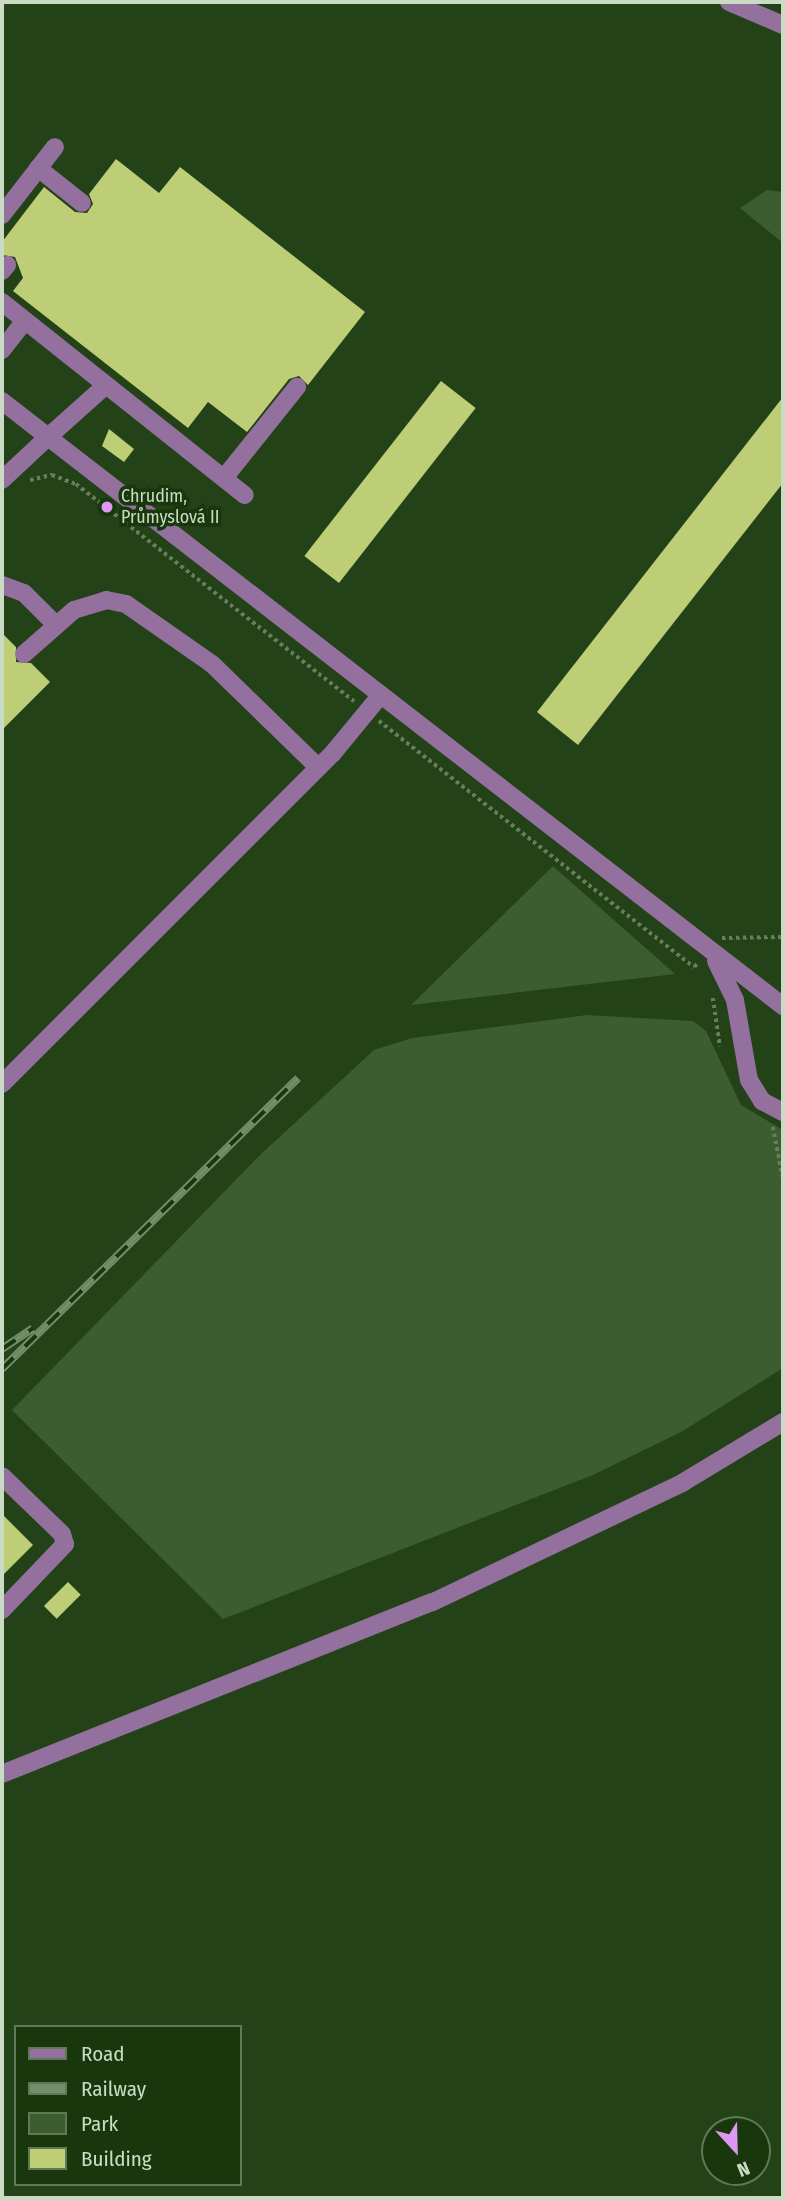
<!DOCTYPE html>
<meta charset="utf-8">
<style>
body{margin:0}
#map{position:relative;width:785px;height:2200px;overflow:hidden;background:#234217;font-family:"Fira Sans Condensed",sans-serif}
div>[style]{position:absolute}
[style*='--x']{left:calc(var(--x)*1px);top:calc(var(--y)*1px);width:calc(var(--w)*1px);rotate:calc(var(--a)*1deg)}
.green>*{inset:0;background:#3b5d2f}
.building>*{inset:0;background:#bdce77;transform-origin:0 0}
.path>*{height:3.5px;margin-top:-1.75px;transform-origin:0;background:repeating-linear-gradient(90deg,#657f5b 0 3.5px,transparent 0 7px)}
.minor>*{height:18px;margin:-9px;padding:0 9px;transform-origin:9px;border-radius:9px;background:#93709e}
.rail>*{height:8px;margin-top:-4px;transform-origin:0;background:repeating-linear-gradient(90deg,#19370c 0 16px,#748d6b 0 32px);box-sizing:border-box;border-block:2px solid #748d6b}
.dots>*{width:19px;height:19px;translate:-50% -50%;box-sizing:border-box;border:4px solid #19370c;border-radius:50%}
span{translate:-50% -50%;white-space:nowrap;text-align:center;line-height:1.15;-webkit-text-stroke:7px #19370c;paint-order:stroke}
.poi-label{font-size:18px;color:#c9dcc3}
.left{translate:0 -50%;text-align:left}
.frame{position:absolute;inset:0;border:4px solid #c9dcc3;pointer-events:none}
.legend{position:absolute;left:14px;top:2025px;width:228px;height:161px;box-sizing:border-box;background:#19370c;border:2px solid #5f7955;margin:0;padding:9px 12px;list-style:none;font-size:21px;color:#c9dcc3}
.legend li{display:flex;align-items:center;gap:14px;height:35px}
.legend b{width:35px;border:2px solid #5f7955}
.north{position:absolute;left:701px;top:2116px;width:70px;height:70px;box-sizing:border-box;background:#19370c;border:2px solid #5f7955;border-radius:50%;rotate:158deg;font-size:19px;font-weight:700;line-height:28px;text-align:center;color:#c9dcc3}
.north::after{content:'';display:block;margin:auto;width:24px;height:32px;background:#de98f3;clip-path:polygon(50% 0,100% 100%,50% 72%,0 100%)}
</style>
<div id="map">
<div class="green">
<i style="clip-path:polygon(767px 190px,783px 192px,783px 243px,740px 208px)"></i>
<i style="clip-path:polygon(553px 866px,675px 974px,411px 1005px)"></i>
<i style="clip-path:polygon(587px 1015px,693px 1021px,706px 1031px,741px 1105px,783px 1130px,783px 1368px,683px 1431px,593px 1475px,223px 1619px,12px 1410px,260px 1155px,374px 1050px,412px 1038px)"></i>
</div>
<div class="building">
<i style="clip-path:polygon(116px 159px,159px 193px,180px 167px,365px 312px,308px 385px,299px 376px,289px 379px,247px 432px,208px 402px,188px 428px,13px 291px,23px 278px,15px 257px,2px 255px,2px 242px,44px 187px,75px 212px,87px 213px,93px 204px,89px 194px)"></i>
<i style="left:441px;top:381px;width:44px;height:222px;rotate:38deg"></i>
<i style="clip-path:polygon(783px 397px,783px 483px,578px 745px,537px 712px)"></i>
<i style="clip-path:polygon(109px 429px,134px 449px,124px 462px,102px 446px)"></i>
<i style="clip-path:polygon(2px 633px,16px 647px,16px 662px,31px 663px,50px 682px,2px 730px)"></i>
<i style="clip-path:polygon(2px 1514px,33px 1545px,2px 1576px)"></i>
<i style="left:68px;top:1582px;width:18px;height:34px;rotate:45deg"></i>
</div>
<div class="path">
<i style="--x:30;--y:480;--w:23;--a:-13"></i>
<i style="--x:52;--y:475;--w:26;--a:21"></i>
<i style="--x:76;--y:484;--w:353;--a:38"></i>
<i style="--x:379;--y:721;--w:400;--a:38"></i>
<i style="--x:694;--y:967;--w:6;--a:-45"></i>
<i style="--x:722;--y:938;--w:61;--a:-0.9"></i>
<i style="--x:713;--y:998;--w:49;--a:81.7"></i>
<i style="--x:773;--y:1127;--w:52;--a:78.9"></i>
</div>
<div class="minor">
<i style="--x:729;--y:2;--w:59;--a:23.1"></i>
<i style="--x:38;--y:168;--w:56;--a:38.5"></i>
<i style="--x:2;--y:215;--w:86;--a:-52.1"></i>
<i style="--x:2;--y:271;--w:8;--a:-50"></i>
<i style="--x:2;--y:302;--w:310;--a:38.5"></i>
<i style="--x:2;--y:350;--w:37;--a:-52"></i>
<i style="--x:2;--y:401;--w:58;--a:38"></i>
<i style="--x:48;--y:437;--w:76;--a:-41.8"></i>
<i style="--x:224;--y:478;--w:117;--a:-51.3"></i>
<i style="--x:2;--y:480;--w:63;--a:-43.1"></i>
<i style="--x:48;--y:437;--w:930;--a:37.75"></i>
<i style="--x:2;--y:585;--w:23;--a:20"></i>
<i style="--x:24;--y:593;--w:42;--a:45"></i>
<i style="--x:24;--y:654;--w:67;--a:-41.3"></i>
<i style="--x:74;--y:610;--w:34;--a:-17"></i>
<i style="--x:106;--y:600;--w:20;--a:11"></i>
<i style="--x:126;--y:604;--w:105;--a:34.9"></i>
<i style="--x:212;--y:664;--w:148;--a:44.2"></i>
<i style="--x:716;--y:961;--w:43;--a:64"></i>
<i style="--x:735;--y:1000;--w:81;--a:80.1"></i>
<i style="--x:749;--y:1080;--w:25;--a:58"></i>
<i style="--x:762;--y:1101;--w:24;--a:28"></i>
<i style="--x:2;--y:1084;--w:468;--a:-45"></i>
<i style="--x:333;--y:753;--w:74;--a:-50.5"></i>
<i style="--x:2;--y:1610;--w:91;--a:-46.3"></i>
<i style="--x:65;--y:1544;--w:10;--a:-107"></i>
<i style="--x:62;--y:1534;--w:83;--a:-136"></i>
<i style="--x:2;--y:1774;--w:464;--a:-21.8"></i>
<i style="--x:433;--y:1602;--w:276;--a:-25.5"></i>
<i style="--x:682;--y:1483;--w:118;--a:-31.1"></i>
</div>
<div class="rail">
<i style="--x:2;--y:1349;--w:37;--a:-34"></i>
<i style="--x:2;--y:1369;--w:415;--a:-44.5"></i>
</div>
<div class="dots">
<i style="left:107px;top:507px;background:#de98f3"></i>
</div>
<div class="poi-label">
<span class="left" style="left:121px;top:507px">Chrudim,<br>Průmyslová II</span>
</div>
<div class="frame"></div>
<ul class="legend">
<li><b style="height:9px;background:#93709e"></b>Road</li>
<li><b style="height:9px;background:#748d6b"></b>Railway</li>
<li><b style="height:19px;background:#3b5d2f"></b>Park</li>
<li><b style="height:19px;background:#bdce77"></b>Building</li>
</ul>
<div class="north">N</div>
</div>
